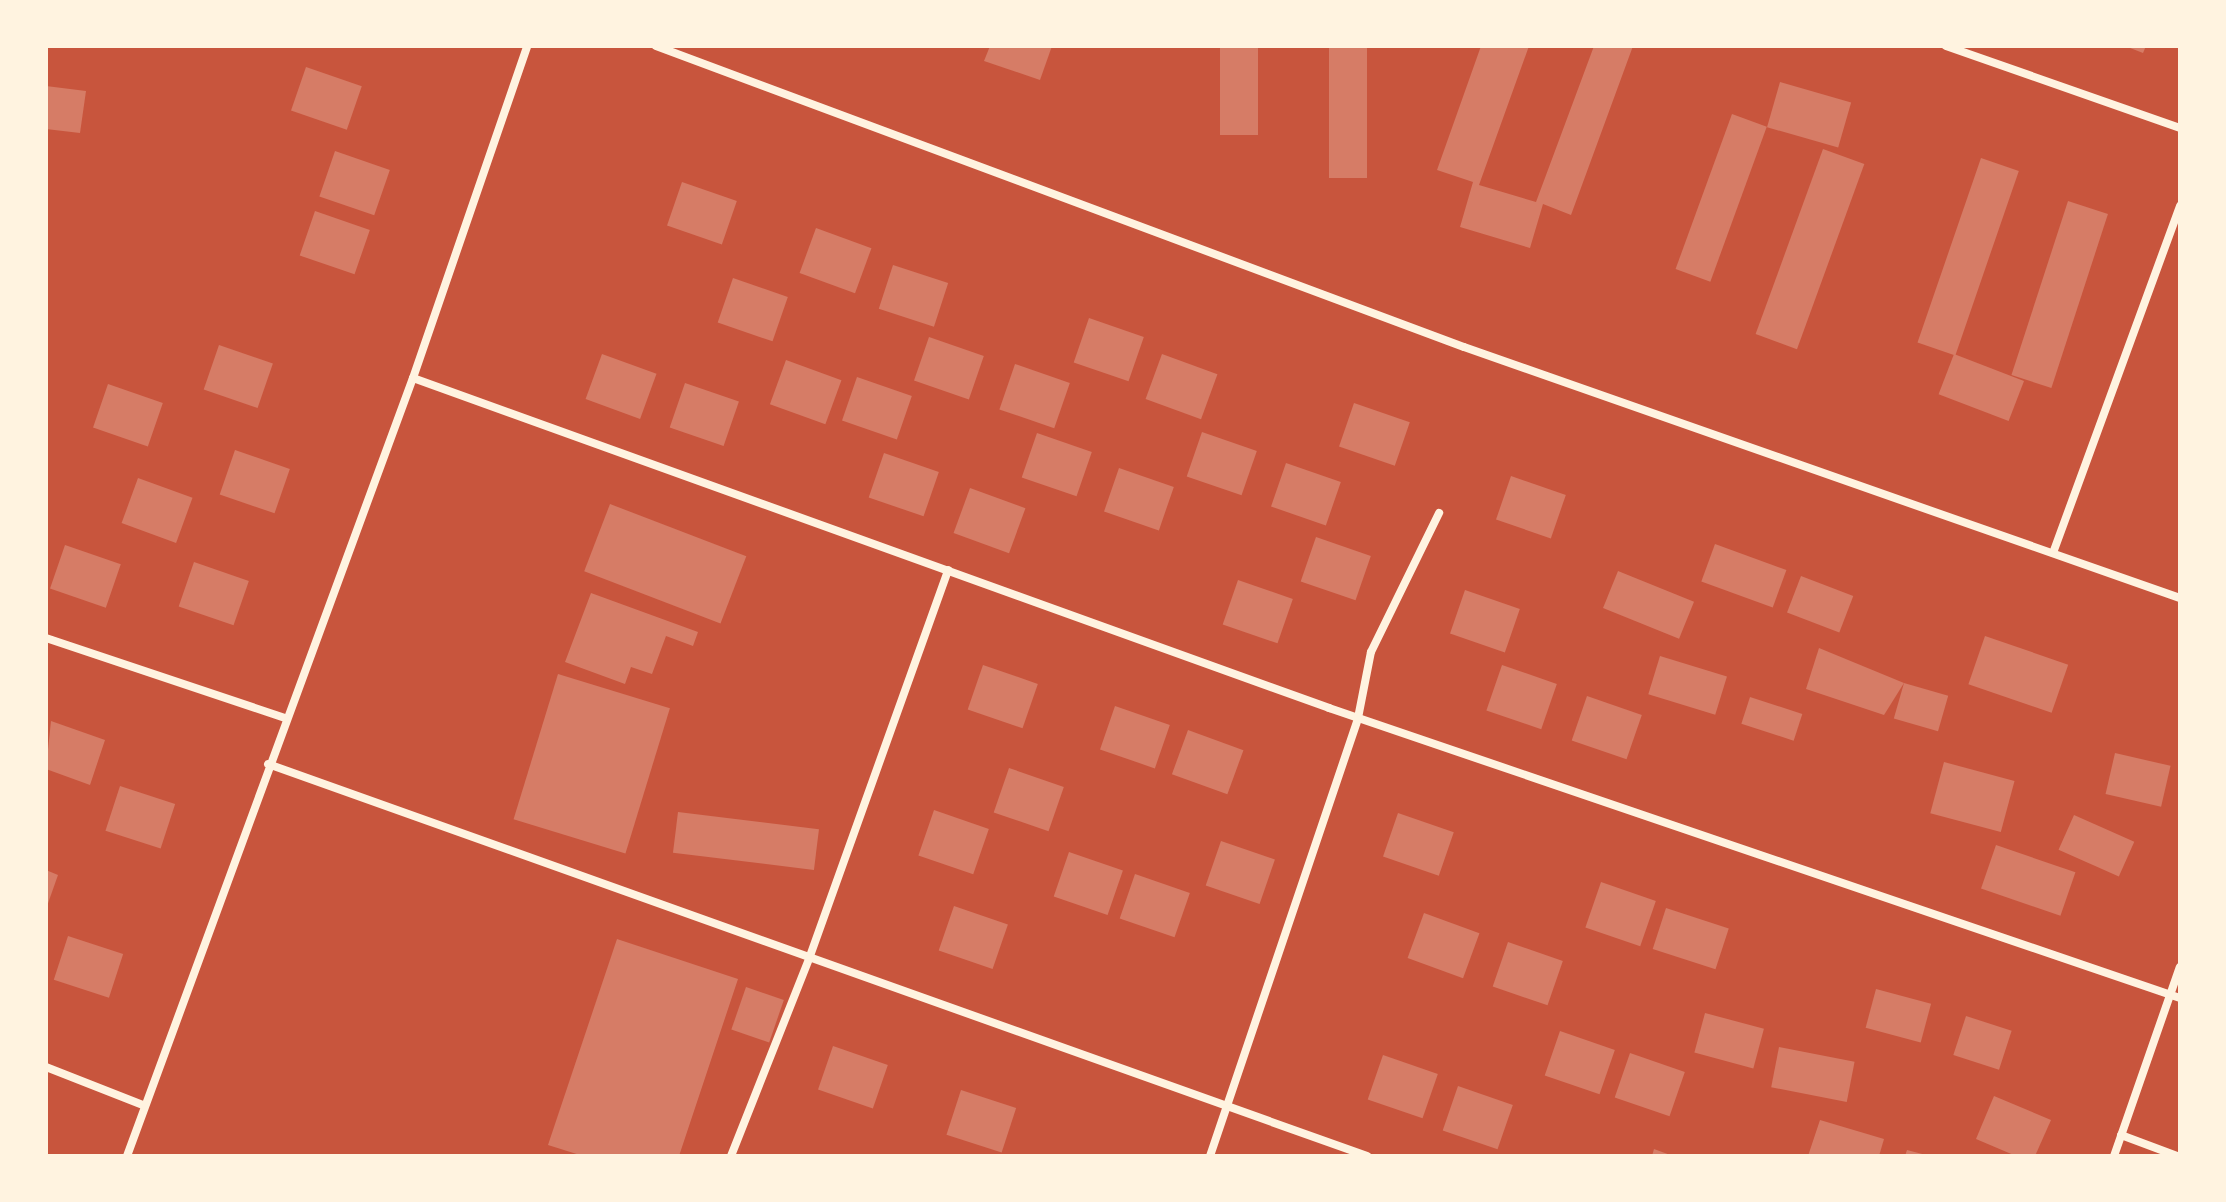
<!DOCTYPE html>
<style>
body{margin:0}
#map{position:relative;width:2226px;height:1202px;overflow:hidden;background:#c8553d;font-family:"Source Serif 4",serif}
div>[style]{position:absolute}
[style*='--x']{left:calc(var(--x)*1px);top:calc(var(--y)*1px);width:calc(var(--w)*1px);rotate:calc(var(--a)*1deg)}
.building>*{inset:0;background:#d67c66;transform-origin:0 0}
.minor>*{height:8px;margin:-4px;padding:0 4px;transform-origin:4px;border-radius:4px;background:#fff3e0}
span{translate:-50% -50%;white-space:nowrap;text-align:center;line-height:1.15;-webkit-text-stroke:7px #fff3e0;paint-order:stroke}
.frame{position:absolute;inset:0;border:48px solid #fff3e0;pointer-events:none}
</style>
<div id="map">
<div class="building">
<i style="clip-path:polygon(990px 46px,1052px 46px,1040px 80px,984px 61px)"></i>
<i style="left:1220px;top:46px;width:38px;height:89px"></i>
<i style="left:1329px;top:46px;width:38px;height:132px"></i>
<i style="clip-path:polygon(1481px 46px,1529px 46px,1479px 185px,1536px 202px,1594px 46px,1633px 46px,1571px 215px,1543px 204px,1530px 248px,1460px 227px,1473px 182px,1437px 170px)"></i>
<i style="clip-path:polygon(2125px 46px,2146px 46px,2143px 53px)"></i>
<i style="left:306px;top:67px;width:59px;height:46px;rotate:19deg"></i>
<i style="left:1780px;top:82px;width:74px;height:47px;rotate:16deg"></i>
<i style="clip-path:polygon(46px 86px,86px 91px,80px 133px,46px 129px)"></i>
<i style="left:1732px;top:114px;width:37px;height:165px;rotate:20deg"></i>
<i style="left:1823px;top:149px;width:44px;height:197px;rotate:20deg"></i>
<i style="left:335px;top:151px;width:58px;height:48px;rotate:19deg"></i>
<i style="left:1981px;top:158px;width:40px;height:195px;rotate:19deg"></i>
<i style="left:682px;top:182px;width:58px;height:46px;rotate:19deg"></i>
<i style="left:2068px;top:201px;width:42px;height:183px;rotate:18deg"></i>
<i style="left:315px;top:211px;width:58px;height:47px;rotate:19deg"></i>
<i style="left:816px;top:228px;width:59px;height:48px;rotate:20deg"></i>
<i style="left:893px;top:265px;width:58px;height:46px;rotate:18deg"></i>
<i style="left:733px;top:278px;width:58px;height:47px;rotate:19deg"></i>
<i style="left:1089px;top:318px;width:58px;height:47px;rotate:19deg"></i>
<i style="left:929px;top:337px;width:58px;height:46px;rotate:19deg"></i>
<i style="left:219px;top:345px;width:57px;height:47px;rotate:19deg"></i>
<i style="left:602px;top:354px;width:58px;height:48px;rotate:20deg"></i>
<i style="left:1162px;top:354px;width:59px;height:48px;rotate:20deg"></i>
<i style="left:1954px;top:354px;width:75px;height:43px;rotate:21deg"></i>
<i style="left:786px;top:360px;width:59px;height:47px;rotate:20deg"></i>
<i style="left:1015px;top:364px;width:58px;height:48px;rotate:19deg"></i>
<i style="left:857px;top:377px;width:58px;height:46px;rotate:19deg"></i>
<i style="left:685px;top:383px;width:57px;height:47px;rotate:19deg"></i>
<i style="left:108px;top:384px;width:58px;height:46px;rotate:19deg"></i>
<i style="left:1354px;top:403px;width:59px;height:46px;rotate:19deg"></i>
<i style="left:1202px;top:432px;width:58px;height:47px;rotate:19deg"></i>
<i style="left:1037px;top:433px;width:58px;height:47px;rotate:19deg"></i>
<i style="left:235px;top:450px;width:58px;height:47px;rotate:19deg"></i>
<i style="left:884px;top:453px;width:58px;height:47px;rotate:19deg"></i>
<i style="left:1286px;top:463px;width:58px;height:46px;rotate:19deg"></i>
<i style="left:1119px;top:468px;width:58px;height:46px;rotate:19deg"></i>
<i style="left:1511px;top:476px;width:58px;height:46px;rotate:19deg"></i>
<i style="left:138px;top:478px;width:58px;height:48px;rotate:20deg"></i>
<i style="left:970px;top:488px;width:59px;height:48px;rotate:20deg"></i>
<i style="left:610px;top:504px;width:146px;height:72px;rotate:21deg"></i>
<i style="left:1316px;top:537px;width:58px;height:47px;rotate:19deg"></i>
<i style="left:1715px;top:544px;width:76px;height:40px;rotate:20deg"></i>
<i style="left:65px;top:545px;width:59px;height:46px;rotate:19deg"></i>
<i style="left:194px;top:562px;width:58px;height:47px;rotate:19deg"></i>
<i style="left:1618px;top:571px;width:82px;height:40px;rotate:22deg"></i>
<i style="left:1801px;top:576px;width:56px;height:39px;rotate:21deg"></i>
<i style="left:1238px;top:580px;width:58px;height:47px;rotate:19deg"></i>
<i style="left:1465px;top:590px;width:58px;height:46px;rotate:19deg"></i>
<i style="clip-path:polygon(591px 593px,698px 632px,693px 646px,666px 636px,652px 674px,631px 667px,625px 684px,565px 662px)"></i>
<i style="left:1985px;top:636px;width:88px;height:51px;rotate:19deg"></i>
<i style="clip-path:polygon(1819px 648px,1904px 683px,1884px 715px,1806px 689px)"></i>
<i style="left:1660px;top:656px;width:70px;height:40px;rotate:17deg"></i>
<i style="left:983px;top:665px;width:58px;height:47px;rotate:19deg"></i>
<i style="left:1502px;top:665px;width:58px;height:48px;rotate:19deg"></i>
<i style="left:558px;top:674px;width:117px;height:152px;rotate:17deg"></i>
<i style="left:1904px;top:683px;width:46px;height:37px;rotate:16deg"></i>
<i style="left:1587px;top:696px;width:58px;height:47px;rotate:19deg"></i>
<i style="left:1750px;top:697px;width:55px;height:28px;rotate:18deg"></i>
<i style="left:1115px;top:706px;width:58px;height:46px;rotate:19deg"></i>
<i style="clip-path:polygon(51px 721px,105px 740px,90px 785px,46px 769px)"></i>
<i style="left:1188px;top:730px;width:59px;height:47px;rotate:20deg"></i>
<i style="left:2115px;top:753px;width:57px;height:42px;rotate:13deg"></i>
<i style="left:1944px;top:762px;width:73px;height:53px;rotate:15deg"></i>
<i style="left:1009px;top:768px;width:58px;height:47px;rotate:19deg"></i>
<i style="left:120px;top:786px;width:58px;height:47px;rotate:18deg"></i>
<i style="left:934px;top:810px;width:58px;height:48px;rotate:19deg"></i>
<i style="left:678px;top:812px;width:142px;height:41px;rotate:7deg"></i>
<i style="left:1398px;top:813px;width:59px;height:46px;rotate:19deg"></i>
<i style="left:2074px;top:815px;width:66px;height:38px;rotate:24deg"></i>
<i style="left:1221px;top:841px;width:57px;height:47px;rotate:19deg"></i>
<i style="left:1996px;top:845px;width:84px;height:46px;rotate:19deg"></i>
<i style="left:1069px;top:852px;width:57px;height:47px;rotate:19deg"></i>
<i style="clip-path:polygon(46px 870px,58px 875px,46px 909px)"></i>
<i style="left:1135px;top:874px;width:58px;height:47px;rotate:19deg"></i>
<i style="left:1601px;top:882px;width:58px;height:48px;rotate:19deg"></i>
<i style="left:954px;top:906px;width:57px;height:47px;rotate:19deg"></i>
<i style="left:1666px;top:908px;width:66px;height:43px;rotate:18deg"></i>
<i style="left:1424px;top:913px;width:59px;height:48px;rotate:20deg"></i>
<i style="left:68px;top:936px;width:58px;height:46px;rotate:18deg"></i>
<i style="clip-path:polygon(617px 939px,738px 979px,679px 1156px,583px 1156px,548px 1145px)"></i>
<i style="left:1508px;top:942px;width:58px;height:47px;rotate:19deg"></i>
<i style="left:746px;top:987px;width:40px;height:45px;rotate:19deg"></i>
<i style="left:1876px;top:989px;width:57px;height:40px;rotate:15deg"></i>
<i style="left:1705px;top:1013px;width:61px;height:41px;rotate:15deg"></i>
<i style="left:1966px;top:1016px;width:48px;height:41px;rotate:18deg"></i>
<i style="left:1560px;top:1031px;width:58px;height:47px;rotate:19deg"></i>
<i style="left:833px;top:1046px;width:58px;height:46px;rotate:19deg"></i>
<i style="left:1779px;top:1047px;width:77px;height:41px;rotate:11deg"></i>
<i style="left:1630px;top:1053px;width:58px;height:47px;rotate:19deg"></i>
<i style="left:1383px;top:1055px;width:58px;height:47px;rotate:19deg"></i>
<i style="left:1458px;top:1086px;width:58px;height:47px;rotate:19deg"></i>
<i style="left:961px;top:1090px;width:58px;height:47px;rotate:18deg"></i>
<i style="clip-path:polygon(1994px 1096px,2051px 1120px,2035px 1156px,2016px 1156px,1976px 1139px)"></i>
<i style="clip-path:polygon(1820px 1120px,1884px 1139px,1879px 1156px,1808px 1156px)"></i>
<i style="clip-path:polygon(1654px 1149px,1673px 1156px,1652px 1156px)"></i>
<i style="clip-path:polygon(1907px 1150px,1926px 1155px,1926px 1156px,1905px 1156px)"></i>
</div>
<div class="minor">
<i style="--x:656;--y:46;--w:862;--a:20.43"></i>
<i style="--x:1464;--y:347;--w:759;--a:19.32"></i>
<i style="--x:1946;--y:46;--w:248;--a:19.3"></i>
<i style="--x:413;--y:378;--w:974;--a:19.81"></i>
<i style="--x:1329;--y:708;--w:899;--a:18.82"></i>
<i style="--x:2053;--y:553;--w:370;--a:-69.9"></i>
<i style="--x:46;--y:638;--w:252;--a:18.5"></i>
<i style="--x:268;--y:764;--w:1167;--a:19.63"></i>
<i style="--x:46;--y:1067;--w:104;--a:21.4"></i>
<i style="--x:2121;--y:1135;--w:60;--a:20.6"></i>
<i style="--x:127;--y:1156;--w:829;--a:-69.82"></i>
<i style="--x:413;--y:378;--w:351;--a:-71"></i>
<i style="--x:731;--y:1156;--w:215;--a:-68.4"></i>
<i style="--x:810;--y:956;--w:410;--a:-70.3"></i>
<i style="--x:1210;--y:1156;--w:462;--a:-71.3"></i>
<i style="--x:1358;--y:718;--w:67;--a:-78.9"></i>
<i style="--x:1371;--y:652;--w:155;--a:-63.9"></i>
<i style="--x:2114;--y:1156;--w:200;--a:-70.8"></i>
</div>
<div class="frame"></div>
</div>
